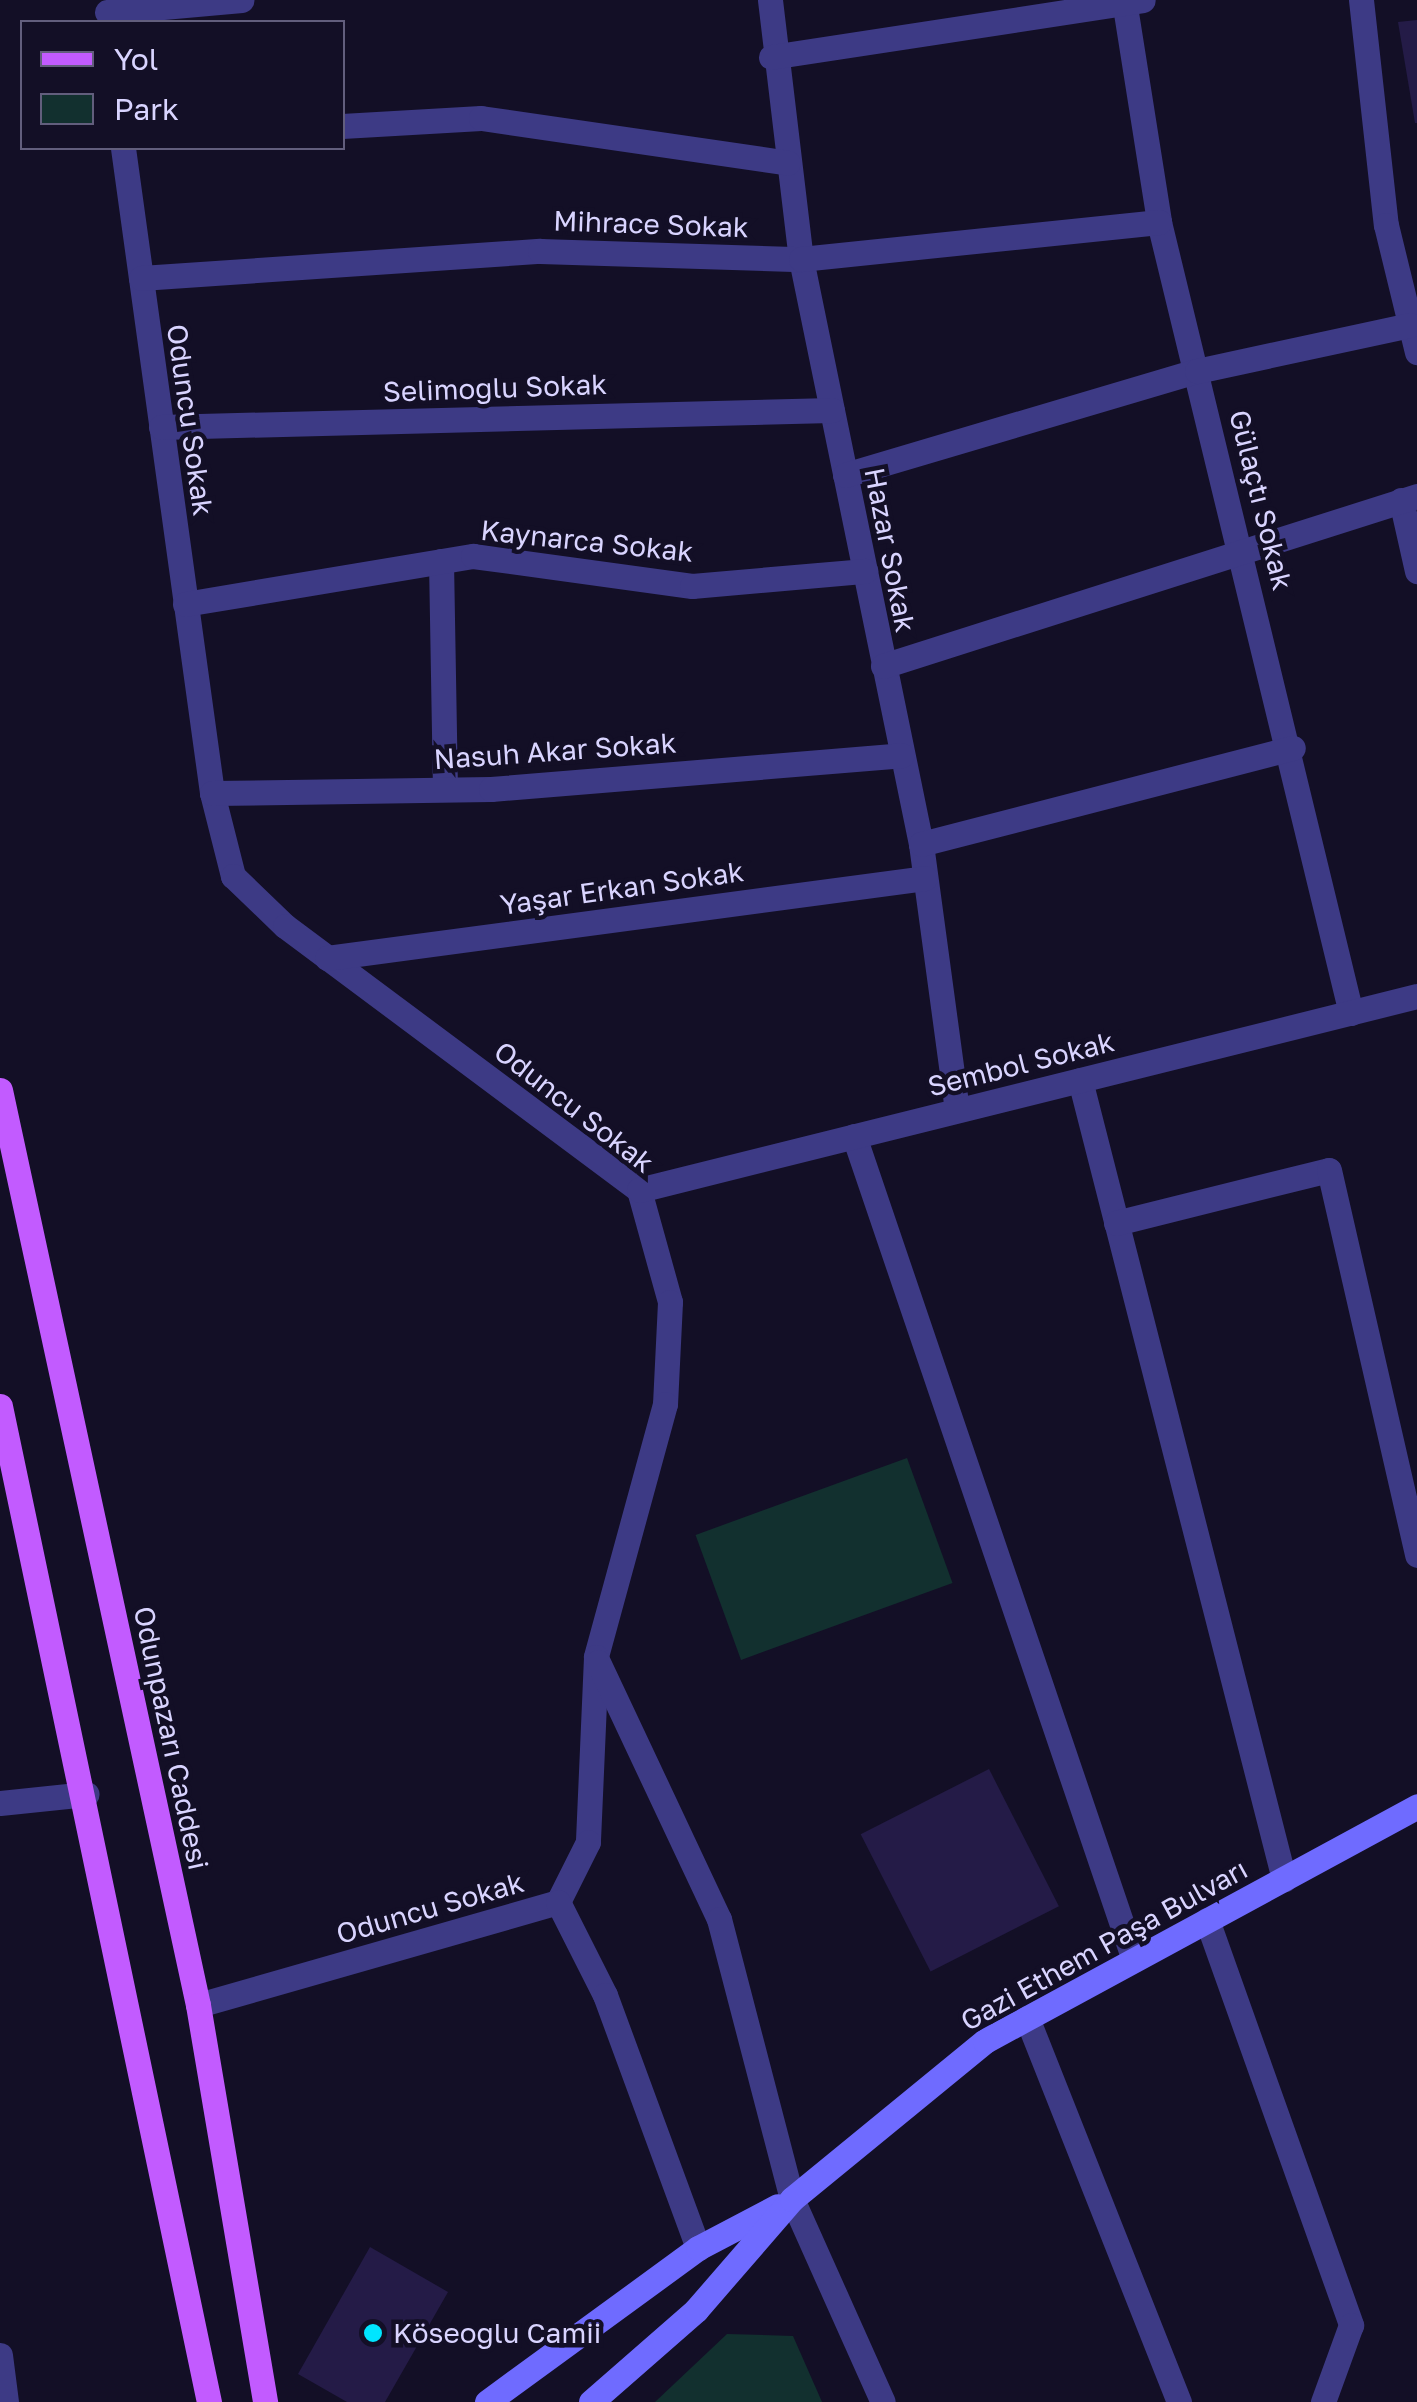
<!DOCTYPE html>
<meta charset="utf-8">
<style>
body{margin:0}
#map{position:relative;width:1417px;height:2402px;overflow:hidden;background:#130f26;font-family:"Golos Text",sans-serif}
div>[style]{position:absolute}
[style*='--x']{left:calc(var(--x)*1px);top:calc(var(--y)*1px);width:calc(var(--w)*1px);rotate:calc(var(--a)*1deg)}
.green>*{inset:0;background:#12302f;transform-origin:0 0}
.building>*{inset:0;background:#241b47;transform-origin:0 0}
.minor>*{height:25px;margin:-12.5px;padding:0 12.5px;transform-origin:12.5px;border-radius:12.5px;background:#3d3a85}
.secondary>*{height:25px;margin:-12.5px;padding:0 12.5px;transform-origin:12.5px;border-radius:12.5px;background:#6f6bff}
.primary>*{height:25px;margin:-12.5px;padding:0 12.5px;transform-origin:12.5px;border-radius:12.5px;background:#c25bff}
.dots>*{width:28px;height:28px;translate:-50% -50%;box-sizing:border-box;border:5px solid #130f26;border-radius:50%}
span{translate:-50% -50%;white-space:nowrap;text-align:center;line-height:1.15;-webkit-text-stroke:9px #130f26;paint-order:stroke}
.street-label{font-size:28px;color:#d9d4ff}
.poi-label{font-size:28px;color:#d9d4ff}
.left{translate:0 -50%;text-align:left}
.legend{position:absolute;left:20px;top:20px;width:325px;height:130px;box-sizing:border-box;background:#130f26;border:2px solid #625e7d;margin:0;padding:12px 18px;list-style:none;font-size:30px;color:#d9d4ff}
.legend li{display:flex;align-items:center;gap:20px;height:50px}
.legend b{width:50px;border:2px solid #625e7d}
</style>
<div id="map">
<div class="green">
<i style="left:907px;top:1458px;width:133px;height:225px;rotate:70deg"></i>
<i style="clip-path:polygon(727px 2334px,793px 2336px,822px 2402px,655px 2402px)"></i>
</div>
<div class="building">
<i style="clip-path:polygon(1417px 20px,1417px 123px,1415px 123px,1398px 22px)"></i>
<i style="left:989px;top:1769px;width:154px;height:144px;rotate:63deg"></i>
<i style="clip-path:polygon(370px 2247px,448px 2292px,385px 2402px,347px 2402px,298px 2374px)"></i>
</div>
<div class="minor">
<i style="--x:770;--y:0;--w:261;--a:83.2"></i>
<i style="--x:801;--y:259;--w:597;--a:78.41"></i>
<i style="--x:921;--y:844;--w:268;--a:82.3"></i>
<i style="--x:1124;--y:0;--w:225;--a:81"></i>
<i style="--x:1159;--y:222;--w:814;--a:76.36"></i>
<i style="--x:1361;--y:0;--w:226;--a:83.7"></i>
<i style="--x:1386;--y:225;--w:131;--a:76.3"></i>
<i style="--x:107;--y:12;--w:135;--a:-5.1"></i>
<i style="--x:771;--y:57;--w:376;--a:-8.7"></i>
<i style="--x:342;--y:126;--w:139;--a:-3.3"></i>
<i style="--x:481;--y:118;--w:310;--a:8.3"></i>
<i style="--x:123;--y:148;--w:651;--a:82.14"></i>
<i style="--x:212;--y:793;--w:86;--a:75.8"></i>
<i style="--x:233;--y:876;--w:72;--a:43.9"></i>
<i style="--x:285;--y:926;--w:442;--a:36.7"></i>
<i style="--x:639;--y:1190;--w:116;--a:74.5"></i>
<i style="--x:670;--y:1302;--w:102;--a:92.8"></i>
<i style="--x:665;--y:1404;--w:262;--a:105.3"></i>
<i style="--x:596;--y:1657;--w:185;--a:92.5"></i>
<i style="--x:588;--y:1842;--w:67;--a:116.6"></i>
<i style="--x:558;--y:1902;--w:374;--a:164"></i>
<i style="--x:141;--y:278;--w:400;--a:-3.9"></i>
<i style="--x:540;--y:251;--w:261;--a:1.8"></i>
<i style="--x:801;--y:259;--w:360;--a:-5.9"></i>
<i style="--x:161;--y:427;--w:671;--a:-1.45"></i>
<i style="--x:845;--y:475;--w:367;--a:-16.5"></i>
<i style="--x:1197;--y:371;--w:218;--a:-12.2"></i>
<i style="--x:1401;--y:500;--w:73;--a:77.3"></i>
<i style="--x:441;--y:561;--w:228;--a:89"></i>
<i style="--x:185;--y:604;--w:292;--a:-9.5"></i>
<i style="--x:473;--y:556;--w:221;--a:7.8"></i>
<i style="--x:692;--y:586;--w:174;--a:-5"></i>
<i style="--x:883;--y:666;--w:560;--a:-17.66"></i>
<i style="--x:212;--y:793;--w:279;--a:-0.8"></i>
<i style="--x:491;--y:789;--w:412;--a:-4.7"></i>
<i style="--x:921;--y:844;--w:384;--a:-14.5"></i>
<i style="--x:327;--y:958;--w:603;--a:-7.62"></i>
<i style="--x:1080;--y:1080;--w:825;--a:75.68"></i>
<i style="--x:854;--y:1136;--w:870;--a:71.23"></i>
<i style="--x:639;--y:1190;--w:802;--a:-14"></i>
<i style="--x:1116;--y:1223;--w:219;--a:-14"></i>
<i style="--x:1329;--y:1170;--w:395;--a:77.1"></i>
<i style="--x:598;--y:1662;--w:284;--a:64.8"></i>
<i style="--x:719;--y:1919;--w:289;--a:75.4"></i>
<i style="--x:792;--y:2199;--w:222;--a:65.9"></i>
<i style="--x:0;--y:1803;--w:87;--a:-5.9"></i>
<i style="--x:558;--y:1902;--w:104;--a:63.2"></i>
<i style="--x:605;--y:1995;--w:270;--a:69.8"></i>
<i style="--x:1207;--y:1920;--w:430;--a:70.4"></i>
<i style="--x:1351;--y:2325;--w:82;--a:110"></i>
<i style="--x:1027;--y:2018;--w:413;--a:68.4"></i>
<i style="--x:0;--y:2355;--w:47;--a:82.7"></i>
</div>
<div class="secondary">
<i style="--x:487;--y:2402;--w:261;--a:-36.1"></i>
<i style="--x:698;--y:2248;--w:90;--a:-27.7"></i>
<i style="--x:591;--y:2402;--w:140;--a:-41.2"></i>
<i style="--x:696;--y:2310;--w:147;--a:-49.1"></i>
<i style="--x:792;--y:2199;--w:249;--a:-39.3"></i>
<i style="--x:985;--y:2041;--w:492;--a:-28.5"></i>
</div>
<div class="primary">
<i style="--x:0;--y:1090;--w:936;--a:77.79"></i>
<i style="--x:198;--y:2005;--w:403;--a:80.4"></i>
<i style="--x:0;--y:1406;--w:1018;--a:78.15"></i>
</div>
<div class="dots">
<i style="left:373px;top:2333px;background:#00e5ff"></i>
</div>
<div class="street-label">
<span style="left:651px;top:224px;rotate:2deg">Mihrace Sokak</span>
<span style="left:495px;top:388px;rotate:-2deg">Selimoğlu Sokak</span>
<span style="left:190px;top:420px;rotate:82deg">Oduncu Sokak</span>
<span style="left:1261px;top:500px;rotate:76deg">Gülaçtı Sokak</span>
<span style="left:587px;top:541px;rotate:6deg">Kaynarca Sokak</span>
<span style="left:890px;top:550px;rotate:79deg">Hazar Sokak</span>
<span style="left:555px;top:751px;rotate:-4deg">Nasuh Akar Sokak</span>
<span style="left:622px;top:888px;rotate:-8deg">Yaşar Erkan Sokak</span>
<span style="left:1021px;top:1064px;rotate:-14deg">Sembol Sokak</span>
<span style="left:574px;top:1107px;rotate:38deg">Oduncu Sokak</span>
<span style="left:171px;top:1738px;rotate:78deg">Odunpazarı Caddesi</span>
<span style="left:430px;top:1908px;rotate:-16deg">Oduncu Sokak</span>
<span style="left:1104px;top:1945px;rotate:-29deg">Gazi Ethem Paşa Bulvarı</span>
</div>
<div class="poi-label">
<span class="left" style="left:393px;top:2333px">Köseoğlu Camii</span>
</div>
<ul class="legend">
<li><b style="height:12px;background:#c25bff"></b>Yol</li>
<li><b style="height:28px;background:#12302f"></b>Park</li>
</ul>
</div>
